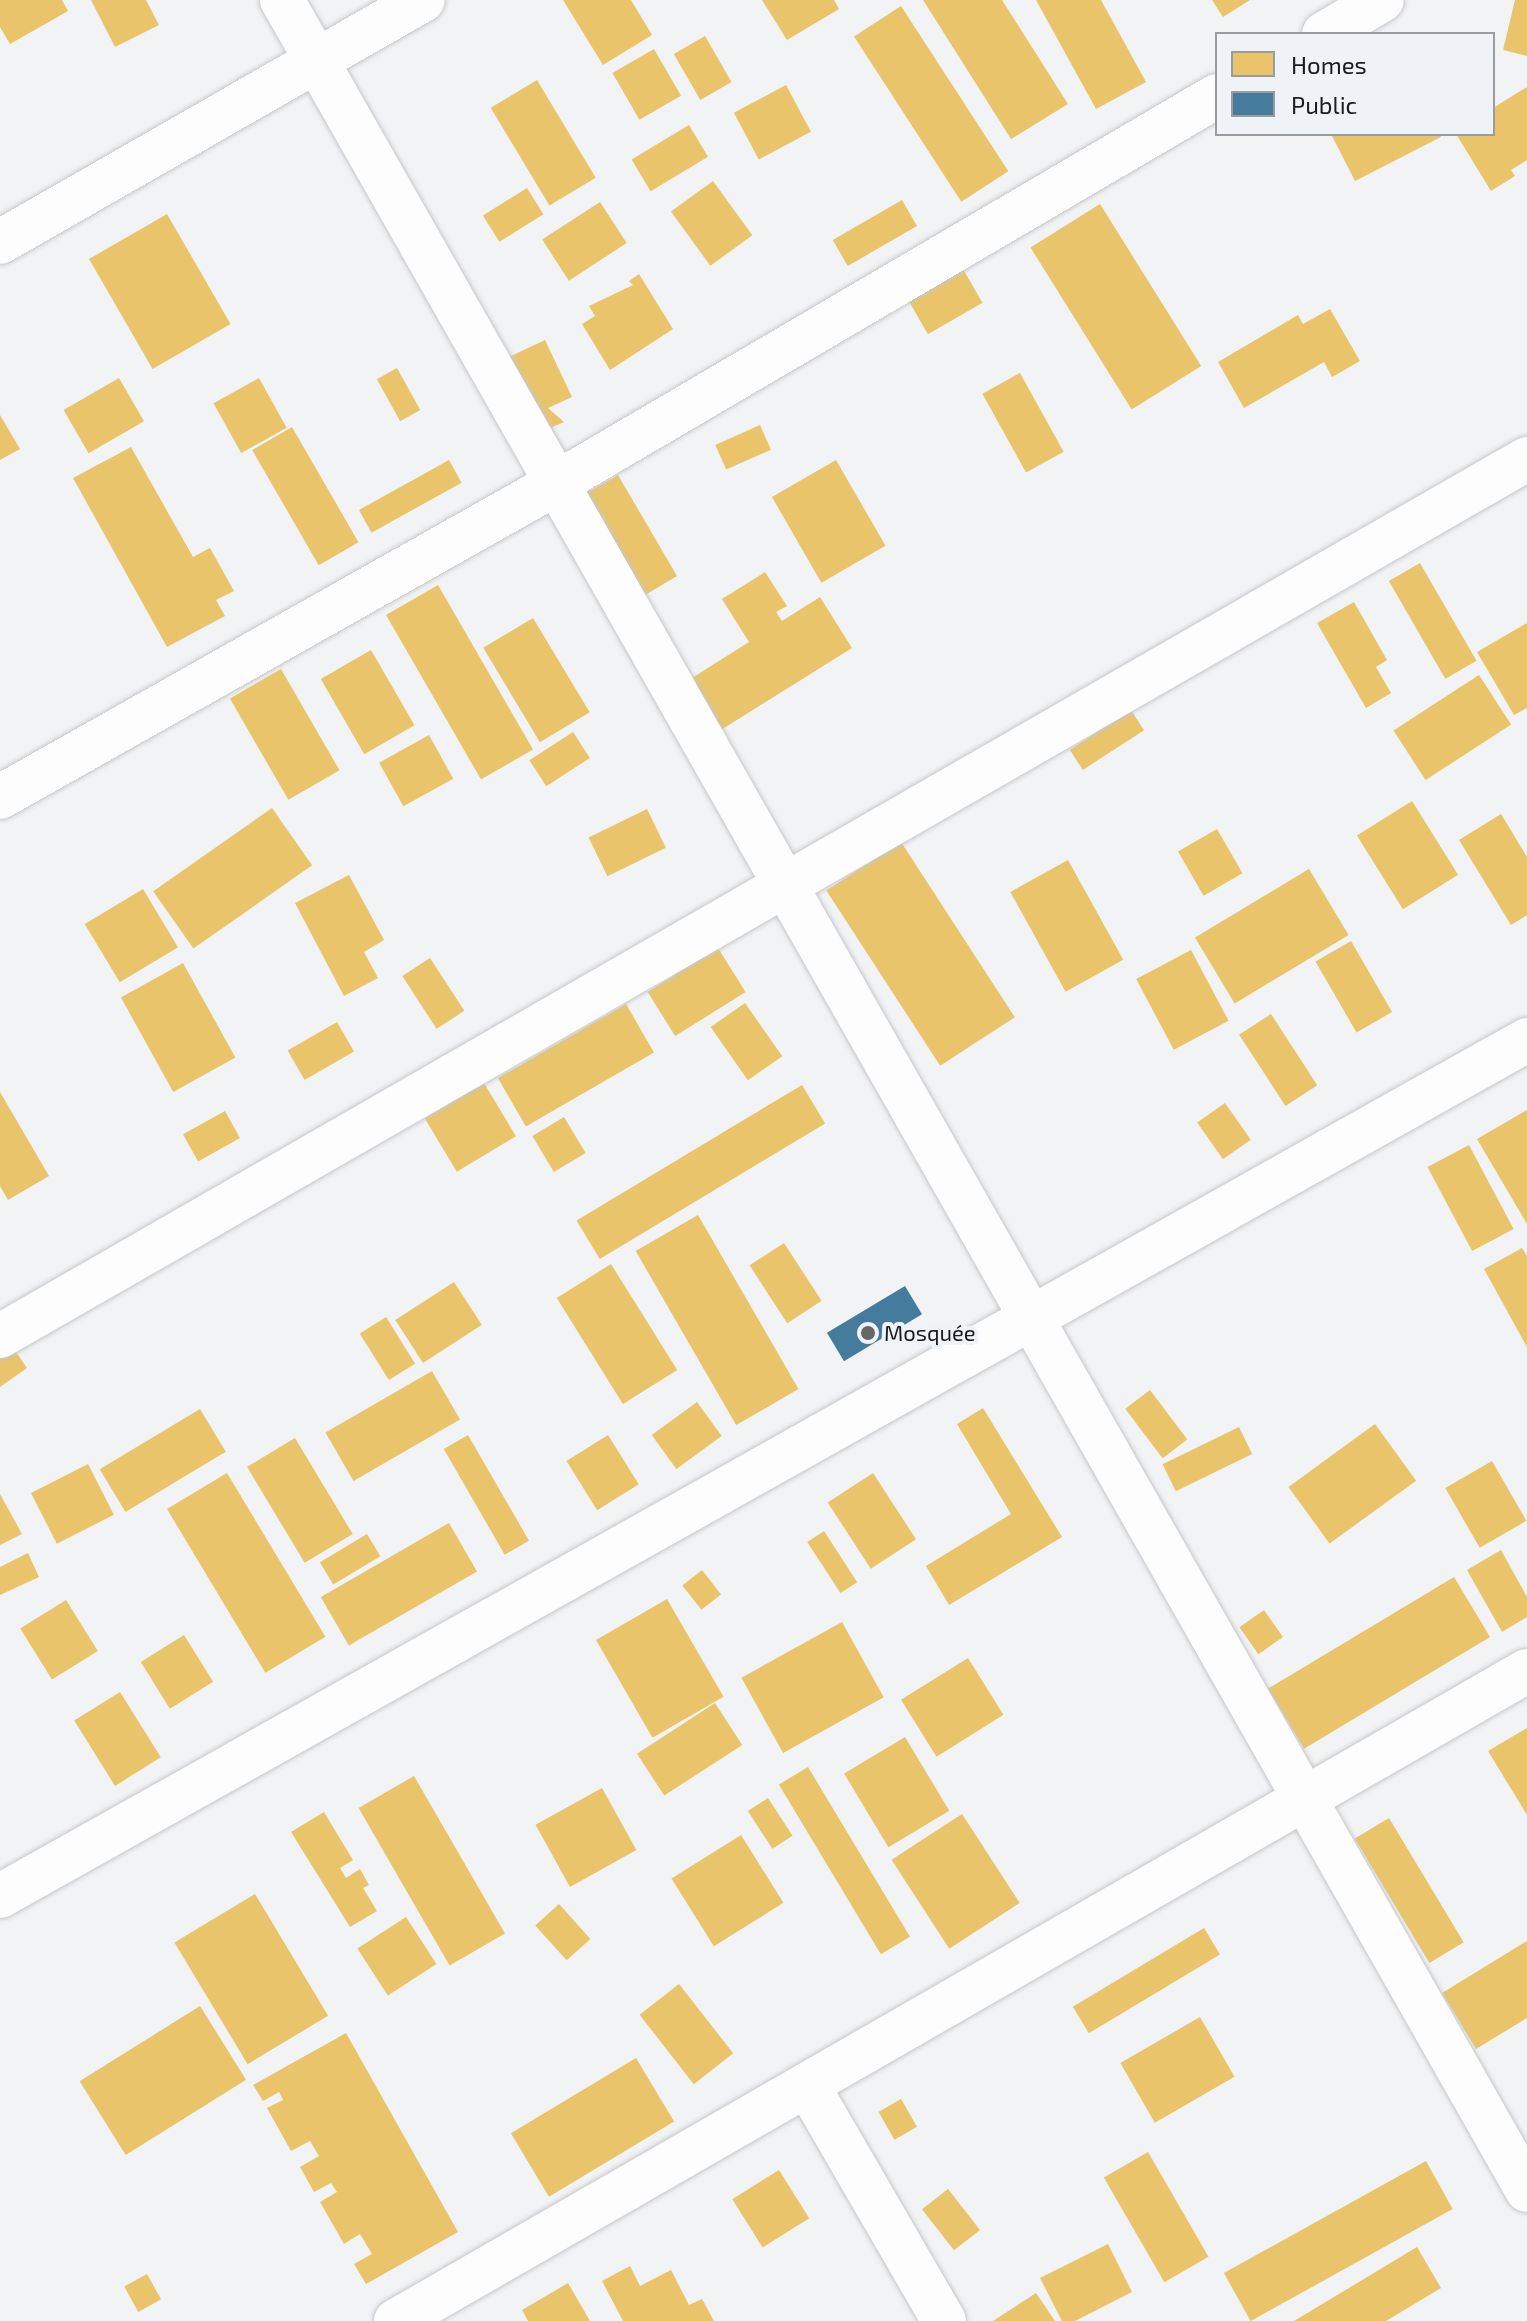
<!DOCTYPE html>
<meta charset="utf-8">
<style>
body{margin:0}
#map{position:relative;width:1527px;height:2321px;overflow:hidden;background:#f1f3f5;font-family:"Exo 2",sans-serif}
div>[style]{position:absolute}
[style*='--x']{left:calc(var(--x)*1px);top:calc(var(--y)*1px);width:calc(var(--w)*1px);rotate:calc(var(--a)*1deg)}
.homes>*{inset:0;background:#e9c46a;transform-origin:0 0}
.public>*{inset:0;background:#457b9d;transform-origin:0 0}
.roads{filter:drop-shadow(0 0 2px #c6c7c9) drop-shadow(0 0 2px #c6c7c9)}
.minor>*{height:44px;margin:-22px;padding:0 22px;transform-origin:22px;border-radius:22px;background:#fdfdfe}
.dots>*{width:22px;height:22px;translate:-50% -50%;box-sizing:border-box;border:4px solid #eff3f7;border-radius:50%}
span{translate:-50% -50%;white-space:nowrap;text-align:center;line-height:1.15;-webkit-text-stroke:8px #eff3f7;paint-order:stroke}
.poi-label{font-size:22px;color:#1a1c1d}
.left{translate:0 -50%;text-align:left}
.legend{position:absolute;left:1215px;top:32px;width:280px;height:104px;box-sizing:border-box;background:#eff3f7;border:2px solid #9a9da0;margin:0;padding:10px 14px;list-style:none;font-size:24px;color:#1a1c1d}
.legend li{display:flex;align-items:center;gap:16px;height:40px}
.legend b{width:40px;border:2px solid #9a9da0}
</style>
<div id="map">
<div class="homes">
<i style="clip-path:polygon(0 0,62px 0,68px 11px,10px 44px,0 27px)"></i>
<i style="clip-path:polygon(91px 0,146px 0,159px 25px,115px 47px)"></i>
<i style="clip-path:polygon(563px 0,631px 0,652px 35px,603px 65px)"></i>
<i style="clip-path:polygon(762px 0,834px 0,839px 9px,787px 40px)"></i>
<i style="clip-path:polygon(923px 0,1002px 0,1068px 104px,1011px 139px)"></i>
<i style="clip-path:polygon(1036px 0,1101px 0,1146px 82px,1096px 109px)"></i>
<i style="clip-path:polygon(1212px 0,1250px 0,1223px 17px)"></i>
<i style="clip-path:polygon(1515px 0,1527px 0,1527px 56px,1503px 50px)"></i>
<i style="left:901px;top:6px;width:197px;height:56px;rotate:57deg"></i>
<i style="left:705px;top:36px;width:53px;height:36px;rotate:60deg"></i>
<i style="left:654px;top:49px;width:54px;height:48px;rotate:60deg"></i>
<i style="left:537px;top:80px;width:114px;height:54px;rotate:59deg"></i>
<i style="left:786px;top:85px;width:53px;height:59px;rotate:62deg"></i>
<i style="clip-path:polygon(1527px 87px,1527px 160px,1511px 170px,1515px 176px,1491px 191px,1456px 134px,1493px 134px,1493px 108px)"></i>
<i style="left:689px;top:125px;width:37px;height:67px;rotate:59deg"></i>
<i style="clip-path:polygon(1331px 134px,1440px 134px,1441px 137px,1355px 181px)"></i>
<i style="left:713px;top:181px;width:67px;height:52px;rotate:54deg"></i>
<i style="left:527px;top:188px;width:31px;height:52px;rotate:58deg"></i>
<i style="left:902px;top:200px;width:30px;height:80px;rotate:60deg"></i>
<i style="left:600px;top:202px;width:49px;height:69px;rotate:57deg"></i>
<i style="left:1100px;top:204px;width:191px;height:82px;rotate:58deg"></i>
<i style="left:167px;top:214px;width:127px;height:90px;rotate:60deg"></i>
<i style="left:963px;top:269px;width:39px;height:63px;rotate:60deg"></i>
<i style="clip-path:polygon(639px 274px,673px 329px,610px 370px,582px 324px,595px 316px,589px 306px,633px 285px,629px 281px)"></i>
<i style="clip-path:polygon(1330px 309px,1360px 361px,1332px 377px,1324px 362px,1244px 408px,1218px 362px,1298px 315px,1303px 324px)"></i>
<i style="clip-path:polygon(545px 340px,572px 397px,548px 408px,564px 422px,541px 432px,505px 359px)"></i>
<i style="left:397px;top:368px;width:48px;height:23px;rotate:61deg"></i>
<i style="left:1020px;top:373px;width:90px;height:43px;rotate:61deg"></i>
<i style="left:119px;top:378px;width:50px;height:64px;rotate:60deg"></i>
<i style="left:259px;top:378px;width:57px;height:52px;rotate:61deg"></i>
<i style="clip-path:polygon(0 415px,20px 449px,0 460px)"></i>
<i style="left:760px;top:425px;width:27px;height:49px;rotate:66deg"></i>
<i style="left:292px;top:427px;width:133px;height:46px;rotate:60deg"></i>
<i style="clip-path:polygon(131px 447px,193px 557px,210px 548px,234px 591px,216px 600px,225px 616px,167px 647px,73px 478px)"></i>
<i style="left:449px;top:460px;width:26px;height:103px;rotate:61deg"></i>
<i style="left:836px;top:460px;width:99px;height:74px;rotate:60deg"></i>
<i style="clip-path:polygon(618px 475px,677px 576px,645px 595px,576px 499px)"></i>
<i style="left:1420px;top:563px;width:113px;height:36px;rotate:60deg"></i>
<i style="clip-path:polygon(765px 572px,787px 606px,776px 612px,782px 621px,820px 597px,852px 648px,716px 733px,684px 683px,749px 642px,722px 599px)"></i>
<i style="left:438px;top:585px;width:190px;height:60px;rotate:60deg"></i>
<i style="clip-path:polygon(1354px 602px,1387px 660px,1376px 667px,1391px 693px,1366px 708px,1317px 623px)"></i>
<i style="left:533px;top:618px;width:110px;height:58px;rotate:59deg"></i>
<i style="clip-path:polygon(1527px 623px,1527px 708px,1514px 715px,1477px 652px)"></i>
<i style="left:371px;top:650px;width:87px;height:58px;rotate:60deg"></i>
<i style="left:281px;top:669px;width:117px;height:59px;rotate:60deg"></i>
<i style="left:1479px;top:675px;width:59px;height:102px;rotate:57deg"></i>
<i style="left:1131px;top:710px;width:24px;height:73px;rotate:57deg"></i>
<i style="left:573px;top:732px;width:31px;height:52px;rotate:57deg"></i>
<i style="left:429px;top:735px;width:50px;height:57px;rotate:61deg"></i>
<i style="left:1412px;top:801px;width:87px;height:65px;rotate:58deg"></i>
<i style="left:272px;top:808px;width:70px;height:145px;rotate:55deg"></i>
<i style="left:647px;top:809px;width:43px;height:65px;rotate:64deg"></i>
<i style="clip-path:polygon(1501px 814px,1527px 857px,1527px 915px,1511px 925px,1459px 840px)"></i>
<i style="left:1217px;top:829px;width:51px;height:45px;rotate:60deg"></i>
<i style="left:901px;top:842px;width:209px;height:89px;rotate:57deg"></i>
<i style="left:1068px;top:860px;width:114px;height:66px;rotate:61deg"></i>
<i style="left:1309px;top:869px;width:77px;height:133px;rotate:59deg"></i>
<i style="clip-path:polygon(349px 875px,384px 940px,364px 952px,378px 978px,344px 996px,295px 903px)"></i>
<i style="left:143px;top:889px;width:68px;height:68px;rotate:59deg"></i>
<i style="left:1351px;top:941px;width:82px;height:41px;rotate:60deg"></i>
<i style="left:718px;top:948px;width:52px;height:83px;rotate:58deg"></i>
<i style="left:1191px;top:950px;width:80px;height:62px;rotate:62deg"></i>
<i style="left:430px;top:958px;width:63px;height:33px;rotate:57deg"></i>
<i style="left:183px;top:963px;width:108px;height:71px;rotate:61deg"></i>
<i style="left:745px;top:1003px;width:65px;height:42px;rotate:55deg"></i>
<i style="left:626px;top:1004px;width:56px;height:148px;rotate:60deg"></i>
<i style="left:1271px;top:1014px;width:85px;height:38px;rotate:57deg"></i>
<i style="left:337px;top:1022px;width:34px;height:57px;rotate:60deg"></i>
<i style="left:484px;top:1083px;width:62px;height:69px;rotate:59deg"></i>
<i style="left:802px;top:1085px;width:45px;height:263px;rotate:59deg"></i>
<i style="clip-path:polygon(0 1092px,49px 1176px,8px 1200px,0 1186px)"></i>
<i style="left:1225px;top:1103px;width:45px;height:34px;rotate:55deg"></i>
<i style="clip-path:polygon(1527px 1110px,1527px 1224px,1477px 1139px)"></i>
<i style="left:225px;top:1111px;width:31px;height:48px;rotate:61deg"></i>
<i style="left:564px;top:1117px;width:42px;height:37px;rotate:59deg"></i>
<i style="left:1469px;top:1145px;width:95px;height:47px;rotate:62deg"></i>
<i style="left:698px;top:1215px;width:201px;height:72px;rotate:60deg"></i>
<i style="left:784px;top:1243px;width:69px;height:41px;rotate:57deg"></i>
<i style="clip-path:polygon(1522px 1248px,1527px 1256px,1527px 1347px,1484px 1269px)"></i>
<i style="left:611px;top:1264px;width:125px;height:64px;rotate:58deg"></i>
<i style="left:454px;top:1282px;width:51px;height:70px;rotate:57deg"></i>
<i style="left:386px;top:1317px;width:55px;height:31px;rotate:58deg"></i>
<i style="clip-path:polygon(14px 1349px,27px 1368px,0 1387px,0 1359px)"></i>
<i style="left:432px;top:1371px;width:56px;height:123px;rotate:60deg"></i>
<i style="left:1150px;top:1390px;width:62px;height:31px;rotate:53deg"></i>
<i style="left:697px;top:1402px;width:42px;height:56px;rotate:54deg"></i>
<i style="clip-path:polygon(983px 1408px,1062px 1537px,949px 1605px,926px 1566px,1011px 1514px,957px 1424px)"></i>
<i style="left:200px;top:1409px;width:50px;height:117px;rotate:59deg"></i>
<i style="left:1375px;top:1424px;width:70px;height:107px;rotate:54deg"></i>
<i style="left:1239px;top:1427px;width:30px;height:85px;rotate:64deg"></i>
<i style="left:468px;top:1435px;width:122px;height:28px;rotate:60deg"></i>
<i style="left:608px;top:1435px;width:58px;height:49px;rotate:58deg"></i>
<i style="left:295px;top:1438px;width:112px;height:56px;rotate:59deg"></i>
<i style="left:1492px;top:1461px;width:69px;height:54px;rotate:60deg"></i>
<i style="left:88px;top:1464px;width:57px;height:64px;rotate:63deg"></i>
<i style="left:227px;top:1473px;width:191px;height:70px;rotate:59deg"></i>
<i style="left:873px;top:1473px;width:79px;height:54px;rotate:57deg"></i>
<i style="clip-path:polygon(0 1494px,22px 1534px,0 1545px)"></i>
<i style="left:449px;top:1523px;width:56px;height:148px;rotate:60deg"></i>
<i style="left:824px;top:1531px;width:61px;height:20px;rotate:57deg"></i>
<i style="left:367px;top:1534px;width:26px;height:55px;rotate:59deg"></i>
<i style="clip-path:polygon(1501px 1550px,1527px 1597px,1527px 1617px,1502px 1632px,1467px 1570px)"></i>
<i style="clip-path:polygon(28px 1553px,39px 1577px,0 1595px,0 1567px)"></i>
<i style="left:702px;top:1570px;width:31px;height:25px;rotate:52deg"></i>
<i style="left:1454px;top:1577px;width:70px;height:217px;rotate:59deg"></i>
<i style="left:667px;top:1599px;width:113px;height:82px;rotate:60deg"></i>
<i style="left:66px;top:1600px;width:60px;height:54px;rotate:58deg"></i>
<i style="left:1264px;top:1610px;width:33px;height:30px;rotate:55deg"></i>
<i style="left:842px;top:1622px;width:86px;height:115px;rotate:61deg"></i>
<i style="left:184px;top:1635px;width:55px;height:51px;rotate:58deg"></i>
<i style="left:968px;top:1658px;width:67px;height:79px;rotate:58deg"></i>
<i style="left:120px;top:1692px;width:77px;height:54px;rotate:58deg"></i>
<i style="left:715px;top:1703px;width:50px;height:93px;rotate:57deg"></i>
<i style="clip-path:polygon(1527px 1728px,1527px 1815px,1488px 1751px)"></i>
<i style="left:905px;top:1737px;width:86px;height:71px;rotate:59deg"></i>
<i style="left:808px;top:1767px;width:198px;height:34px;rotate:59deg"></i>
<i style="left:414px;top:1776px;width:182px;height:64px;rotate:60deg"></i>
<i style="left:602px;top:1788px;width:71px;height:76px;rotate:61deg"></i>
<i style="left:768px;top:1798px;width:45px;height:24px;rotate:57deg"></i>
<i style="clip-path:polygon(324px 1812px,353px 1860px,340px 1868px,346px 1878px,360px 1869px,369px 1885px,363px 1888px,377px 1911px,350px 1927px,291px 1832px)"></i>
<i style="left:962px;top:1814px;width:106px;height:84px;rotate:57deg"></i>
<i style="left:1389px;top:1818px;width:145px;height:40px;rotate:59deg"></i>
<i style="left:741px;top:1835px;width:80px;height:82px;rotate:58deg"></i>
<i style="left:255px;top:1894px;width:142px;height:94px;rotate:59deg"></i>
<i style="left:559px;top:1904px;width:47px;height:32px;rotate:48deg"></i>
<i style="left:406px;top:1917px;width:56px;height:58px;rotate:57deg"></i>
<i style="left:1204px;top:1928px;width:31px;height:153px;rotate:59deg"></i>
<i style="clip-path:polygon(1527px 1941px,1527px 2018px,1476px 2049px,1442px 1993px)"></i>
<i style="left:679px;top:1984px;width:88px;height:50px;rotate:52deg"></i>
<i style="left:200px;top:2006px;width:87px;height:142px;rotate:58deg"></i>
<i style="left:1200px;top:2017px;width:69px;height:92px;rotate:60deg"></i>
<i style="clip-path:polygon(346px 2033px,458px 2232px,366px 2284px,354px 2264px,372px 2254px,360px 2234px,344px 2244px,320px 2202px,337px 2192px,331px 2183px,314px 2192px,300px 2167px,319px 2156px,310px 2141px,291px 2151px,267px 2108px,283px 2100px,279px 2092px,263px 2101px,253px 2085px)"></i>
<i style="left:636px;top:2058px;width:74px;height:146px;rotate:59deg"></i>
<i style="left:901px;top:2099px;width:32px;height:26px;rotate:60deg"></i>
<i style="left:1148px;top:2152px;width:121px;height:51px;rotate:60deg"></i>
<i style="left:1426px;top:2161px;width:55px;height:231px;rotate:61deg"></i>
<i style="left:779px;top:2170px;width:57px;height:55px;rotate:58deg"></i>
<i style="left:948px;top:2189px;width:52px;height:33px;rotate:52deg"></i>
<i style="clip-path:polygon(1108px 2244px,1132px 2292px,1075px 2321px,1062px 2321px,1040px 2278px)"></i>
<i style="clip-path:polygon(1417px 2247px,1441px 2288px,1386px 2321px,1294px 2321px)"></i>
<i style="clip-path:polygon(630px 2266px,640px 2286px,671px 2270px,689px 2305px,702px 2299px,714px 2321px,623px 2321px,602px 2281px)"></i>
<i style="left:147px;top:2274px;width:29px;height:26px;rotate:61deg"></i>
<i style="clip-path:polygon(568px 2283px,590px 2321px,528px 2321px,522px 2310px)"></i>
<i style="clip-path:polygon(1036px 2293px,1055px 2321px,993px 2321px)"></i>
</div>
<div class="public">
<i style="left:905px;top:1286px;width:33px;height:91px;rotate:59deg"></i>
</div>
<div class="roads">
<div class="minor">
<i style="--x:282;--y:0;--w:2519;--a:60.38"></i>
<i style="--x:1324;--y:34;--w:67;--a:-30.4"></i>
<i style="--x:0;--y:242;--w:487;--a:-29.8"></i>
<i style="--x:0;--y:797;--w:639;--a:-29.41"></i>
<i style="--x:557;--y:483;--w:765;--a:-30.39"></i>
<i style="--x:0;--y:1336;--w:1761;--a:-29.87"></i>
<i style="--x:0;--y:1896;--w:1751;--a:-29.27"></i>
<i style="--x:809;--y:2088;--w:269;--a:59.9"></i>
<i style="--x:396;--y:2321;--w:1304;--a:-29.89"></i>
</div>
</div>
<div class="dots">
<i style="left:868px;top:1333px;background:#656769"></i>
</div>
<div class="poi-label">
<span class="left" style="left:884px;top:1333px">Mosquée</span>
</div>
<ul class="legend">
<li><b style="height:22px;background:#e9c46a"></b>Homes</li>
<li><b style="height:22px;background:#457b9d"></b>Public</li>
</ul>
</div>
